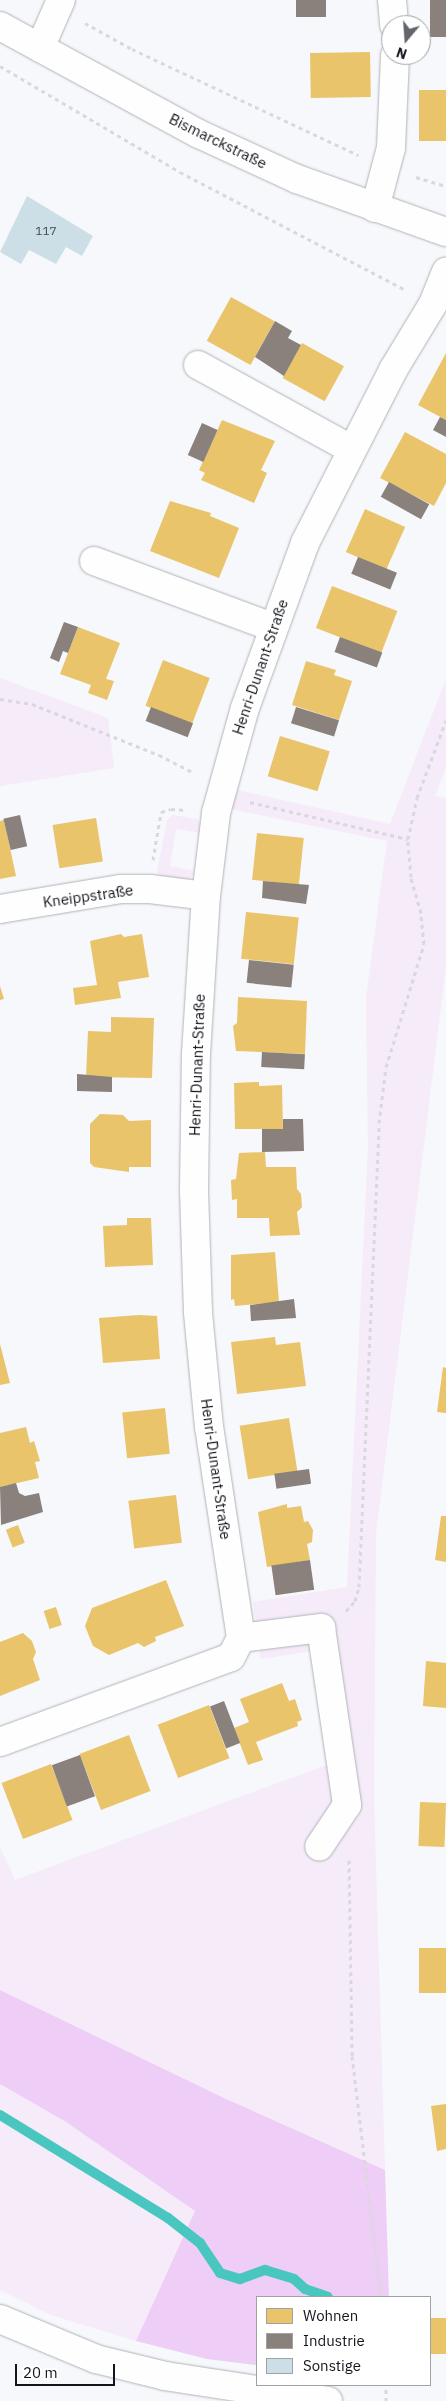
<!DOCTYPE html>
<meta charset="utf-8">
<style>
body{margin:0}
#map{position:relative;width:446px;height:2401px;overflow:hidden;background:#f6f8fb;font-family:"IBM Plex Sans",sans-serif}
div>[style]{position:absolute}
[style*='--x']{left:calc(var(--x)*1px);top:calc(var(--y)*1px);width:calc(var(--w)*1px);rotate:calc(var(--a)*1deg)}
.green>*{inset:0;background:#f5ebf9}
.forest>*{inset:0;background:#eecdf6}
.homes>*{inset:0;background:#e9c46a;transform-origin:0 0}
.industry>*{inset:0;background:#8a817c;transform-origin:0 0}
.stream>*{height:10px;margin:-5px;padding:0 5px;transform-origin:5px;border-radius:5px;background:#4ac6c1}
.building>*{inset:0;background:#cddfe6}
.path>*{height:3px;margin-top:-1.5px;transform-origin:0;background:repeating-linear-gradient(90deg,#d9d9db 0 4px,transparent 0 8px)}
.roads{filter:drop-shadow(0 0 1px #b0b3b7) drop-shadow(0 0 1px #b0b3b7)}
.minor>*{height:28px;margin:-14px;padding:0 14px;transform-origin:14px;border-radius:14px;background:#fefefe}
.major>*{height:28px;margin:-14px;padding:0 14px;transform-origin:14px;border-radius:14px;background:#fefefe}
span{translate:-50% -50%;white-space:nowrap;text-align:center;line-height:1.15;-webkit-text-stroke:5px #fff;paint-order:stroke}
.number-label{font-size:12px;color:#41484e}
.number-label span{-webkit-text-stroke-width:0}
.street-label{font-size:15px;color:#12161c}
.legend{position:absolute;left:256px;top:2296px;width:175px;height:90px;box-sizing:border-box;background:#fff;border:1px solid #a0a2a4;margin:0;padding:6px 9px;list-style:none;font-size:15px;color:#12161c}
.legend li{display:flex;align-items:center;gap:10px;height:25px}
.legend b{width:25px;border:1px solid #a0a2a4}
.north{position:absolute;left:381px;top:15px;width:50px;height:50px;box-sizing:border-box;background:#fff;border:1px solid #a0a2a4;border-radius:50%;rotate:198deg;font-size:14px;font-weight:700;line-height:20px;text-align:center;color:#12161c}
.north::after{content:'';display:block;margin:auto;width:18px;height:22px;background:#62656a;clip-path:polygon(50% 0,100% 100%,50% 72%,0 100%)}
.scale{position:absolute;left:15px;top:2364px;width:100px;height:22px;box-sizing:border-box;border:2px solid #12161c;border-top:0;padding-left:6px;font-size:15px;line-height:18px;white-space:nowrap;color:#12161c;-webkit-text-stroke:4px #fff;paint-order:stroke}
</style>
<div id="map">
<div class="green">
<i style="clip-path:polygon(0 678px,108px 718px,114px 768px,0 786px)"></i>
<i style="clip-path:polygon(446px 679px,446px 768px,435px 796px,446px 798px,446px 966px,376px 1534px,374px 1796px,385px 2170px,224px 2098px,0 1990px,0 1847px,15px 1880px,329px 1764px,311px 1651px,261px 1659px,253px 1602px,347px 1587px,368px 1148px,366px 998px,387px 841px,231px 809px,237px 790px,390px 824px)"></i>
<i style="clip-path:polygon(173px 815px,197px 819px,201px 824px,200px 833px,176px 829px,170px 866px,194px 871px,191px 878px,184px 882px,161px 878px,157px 872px,167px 820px)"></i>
<i style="clip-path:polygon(0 2084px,66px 2122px,195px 2211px,136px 2341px,51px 2315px,0 2290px)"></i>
</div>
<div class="forest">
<i style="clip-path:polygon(0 1990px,224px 2098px,385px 2170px,389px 2297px,257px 2297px,257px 2365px,207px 2359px,136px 2341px,195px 2211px,66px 2122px,0 2084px)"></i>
</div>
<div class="homes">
<i style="left:370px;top:52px;width:45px;height:60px;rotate:89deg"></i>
<i style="left:419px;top:90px;width:27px;height:51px"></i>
<i style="left:231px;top:297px;width:50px;height:50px;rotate:29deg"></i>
<i style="left:302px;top:343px;width:48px;height:40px;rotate:29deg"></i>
<i style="clip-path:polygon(446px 353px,446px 420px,418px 405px)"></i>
<i style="clip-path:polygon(222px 420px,275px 441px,261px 470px,267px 473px,254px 503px,201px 480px,205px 473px,199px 470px)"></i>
<i style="clip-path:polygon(405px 432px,446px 454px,446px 483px,434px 506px,380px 478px)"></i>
<i style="clip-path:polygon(170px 501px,211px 513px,210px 516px,239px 528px,219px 578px,150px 551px)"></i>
<i style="left:365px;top:509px;width:44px;height:47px;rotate:24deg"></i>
<i style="left:332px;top:586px;width:70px;height:45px;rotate:21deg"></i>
<i style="clip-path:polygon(78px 627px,120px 643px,106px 679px,114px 681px,107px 700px,88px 693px,91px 685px,60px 674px)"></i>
<i style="left:163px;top:660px;width:50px;height:49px;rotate:21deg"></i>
<i style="clip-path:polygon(306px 661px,336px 670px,334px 675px,352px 681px,339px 720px,292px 705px)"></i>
<i style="left:280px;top:736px;width:52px;height:42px;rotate:17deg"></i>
<i style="left:96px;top:818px;width:44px;height:44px;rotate:81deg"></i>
<i style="clip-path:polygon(4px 820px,16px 876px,0 879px,0 821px)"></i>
<i style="left:257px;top:833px;width:47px;height:47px;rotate:6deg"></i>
<i style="left:246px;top:912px;width:53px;height:47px;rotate:6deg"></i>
<i style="clip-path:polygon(121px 934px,124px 937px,142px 934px,149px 977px,118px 982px,121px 998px,75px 1005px,73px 988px,97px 985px,90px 941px)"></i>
<i style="clip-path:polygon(0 986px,4px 999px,0 1000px)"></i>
<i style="clip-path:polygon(238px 997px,307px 1001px,305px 1054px,236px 1051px,233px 1026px,237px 1023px)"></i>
<i style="clip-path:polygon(111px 1017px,154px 1018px,152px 1078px,86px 1077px,88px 1031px,111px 1032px)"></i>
<i style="clip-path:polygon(259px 1082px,259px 1086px,282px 1085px,283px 1129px,235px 1129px,234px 1083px)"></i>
<i style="clip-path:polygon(100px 1114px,123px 1115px,129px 1121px,151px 1120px,151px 1167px,129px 1167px,129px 1172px,94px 1167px,90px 1163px,90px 1124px)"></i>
<i style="clip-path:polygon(265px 1152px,266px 1167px,296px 1167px,297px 1189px,301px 1194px,302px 1207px,297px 1212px,300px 1235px,270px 1236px,269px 1218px,237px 1218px,237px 1199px,232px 1200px,231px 1180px,236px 1179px,239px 1153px)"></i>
<i style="clip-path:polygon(127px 1218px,151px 1218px,153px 1265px,105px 1267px,103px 1226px,127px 1225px)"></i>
<i style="clip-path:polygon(275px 1252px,279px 1302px,235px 1306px,234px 1299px,231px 1300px,231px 1255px)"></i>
<i style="clip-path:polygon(139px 1315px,157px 1316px,160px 1359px,103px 1363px,99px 1318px)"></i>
<i style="clip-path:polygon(275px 1337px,276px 1345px,300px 1342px,306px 1386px,237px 1394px,231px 1342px)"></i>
<i style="clip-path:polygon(0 1344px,10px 1383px,0 1385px)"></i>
<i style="clip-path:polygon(443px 1367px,446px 1368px,446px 1413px,437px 1412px)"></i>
<i style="left:165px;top:1408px;width:46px;height:43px;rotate:84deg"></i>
<i style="left:289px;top:1418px;width:54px;height:50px;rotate:81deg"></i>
<i style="clip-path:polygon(26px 1427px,30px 1443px,34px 1441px,40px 1461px,35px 1462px,39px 1478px,0 1487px,0 1433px)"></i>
<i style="left:176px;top:1495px;width:48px;height:48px;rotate:83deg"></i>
<i style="clip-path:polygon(287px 1504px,287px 1508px,301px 1506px,304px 1522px,308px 1521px,313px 1530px,312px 1542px,307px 1544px,310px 1560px,267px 1567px,258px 1512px)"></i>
<i style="clip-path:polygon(441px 1516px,446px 1516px,446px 1562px,435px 1560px)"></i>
<i style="left:18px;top:1525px;width:19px;height:13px;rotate:69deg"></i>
<i style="clip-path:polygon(166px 1580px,184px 1626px,155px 1637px,156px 1641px,144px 1647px,138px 1643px,109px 1655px,93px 1646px,85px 1626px,92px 1608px)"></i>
<i style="left:56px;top:1607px;width:19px;height:13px;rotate:72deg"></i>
<i style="clip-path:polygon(23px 1633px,32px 1641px,36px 1652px,33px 1659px,40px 1680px,0 1696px,0 1642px)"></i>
<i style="clip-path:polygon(426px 1661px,446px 1663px,446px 1708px,423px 1706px)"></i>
<i style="clip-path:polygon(282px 1683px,289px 1701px,295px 1699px,302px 1720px,297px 1722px,298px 1726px,256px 1742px,263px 1760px,248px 1765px,234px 1728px,249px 1722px,240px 1699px)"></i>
<i style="left:209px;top:1705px;width:57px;height:55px;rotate:69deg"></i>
<i style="left:129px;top:1735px;width:60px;height:53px;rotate:69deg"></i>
<i style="left:51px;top:1764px;width:60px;height:53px;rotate:69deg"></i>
<i style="left:420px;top:1802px;width:26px;height:44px;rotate:2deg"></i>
<i style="left:446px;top:1948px;width:45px;height:27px;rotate:90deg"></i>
<i style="clip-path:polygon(446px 2104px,446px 2149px,437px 2151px,431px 2106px)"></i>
<i style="left:446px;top:2318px;width:36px;height:16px;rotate:90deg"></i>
</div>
<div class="industry">
<i style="left:296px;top:0;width:30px;height:17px"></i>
<i style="left:430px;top:0;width:16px;height:37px"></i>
<i style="clip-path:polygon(275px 321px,292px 331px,288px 338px,301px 345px,284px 376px,255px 357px)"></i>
<i style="clip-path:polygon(440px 417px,446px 420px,446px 437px,433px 430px)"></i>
<i style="left:202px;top:423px;width:17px;height:35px;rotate:24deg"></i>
<i style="left:389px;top:482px;width:46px;height:17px;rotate:29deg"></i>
<i style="left:358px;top:557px;width:42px;height:18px;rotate:22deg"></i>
<i style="clip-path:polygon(64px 622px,78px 627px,68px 653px,63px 651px,59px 662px,50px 658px)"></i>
<i style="left:340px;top:637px;width:45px;height:16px;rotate:20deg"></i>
<i style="left:151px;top:707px;width:45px;height:15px;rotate:21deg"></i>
<i style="left:296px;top:707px;width:45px;height:17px;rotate:17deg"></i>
<i style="left:20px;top:815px;width:32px;height:17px;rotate:77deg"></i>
<i style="clip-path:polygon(263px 881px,309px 885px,306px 904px,262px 898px)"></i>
<i style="left:249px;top:960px;width:45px;height:23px;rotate:6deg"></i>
<i style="left:262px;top:1052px;width:43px;height:15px;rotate:3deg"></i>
<i style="clip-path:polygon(77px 1074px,112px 1077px,112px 1092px,77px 1091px)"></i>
<i style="clip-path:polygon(283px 1119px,303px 1119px,304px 1151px,262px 1152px,262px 1129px,283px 1129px)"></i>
<i style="clip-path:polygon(294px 1299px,296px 1318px,251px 1321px,250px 1305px)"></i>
<i style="left:309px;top:1469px;width:15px;height:35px;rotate:82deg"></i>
<i style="clip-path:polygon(16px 1483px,19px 1493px,25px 1496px,39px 1493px,43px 1512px,1px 1525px,0 1487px)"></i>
<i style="left:310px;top:1560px;width:30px;height:39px;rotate:82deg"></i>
<i style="left:224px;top:1701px;width:45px;height:15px;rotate:69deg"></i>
<i style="left:80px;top:1755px;width:44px;height:30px;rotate:70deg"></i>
</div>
<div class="stream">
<i style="--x:0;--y:2115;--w:197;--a:31.5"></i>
<i style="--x:168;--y:2218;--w:41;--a:38"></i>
<i style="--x:200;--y:2243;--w:36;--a:56"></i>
<i style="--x:220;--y:2273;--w:21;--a:17"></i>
<i style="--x:240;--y:2279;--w:27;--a:-20"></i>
<i style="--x:265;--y:2270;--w:30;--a:17"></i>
<i style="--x:294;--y:2279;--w:15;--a:42"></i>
<i style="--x:305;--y:2289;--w:24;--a:19"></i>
</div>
<div class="building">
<i style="clip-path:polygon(27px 196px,93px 236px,82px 256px,66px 247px,56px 264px,29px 250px,21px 264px,0 252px)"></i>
</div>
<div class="path">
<i style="--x:85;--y:23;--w:54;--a:29"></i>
<i style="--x:132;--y:49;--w:250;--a:25.1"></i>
<i style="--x:0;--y:66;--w:209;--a:30.5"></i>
<i style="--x:180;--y:172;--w:255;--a:27.6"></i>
<i style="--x:416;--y:177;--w:31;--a:17"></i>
<i style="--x:0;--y:699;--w:32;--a:9"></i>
<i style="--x:32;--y:704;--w:137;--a:21.9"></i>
<i style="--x:159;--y:755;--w:39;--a:27"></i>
<i style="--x:250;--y:802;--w:162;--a:13.2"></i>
<i style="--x:153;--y:860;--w:49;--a:-80.5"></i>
<i style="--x:161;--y:812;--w:10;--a:-17"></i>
<i style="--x:171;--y:809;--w:15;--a:4"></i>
<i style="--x:346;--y:1611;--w:13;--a:-48"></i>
<i style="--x:355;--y:1601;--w:15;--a:-74"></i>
<i style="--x:359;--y:1587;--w:464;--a:-87.5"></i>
<i style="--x:379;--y:1123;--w:56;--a:-82.9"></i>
<i style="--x:386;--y:1067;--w:129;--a:-72.8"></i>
<i style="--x:424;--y:944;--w:31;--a:-96"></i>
<i style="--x:421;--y:913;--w:37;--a:-106"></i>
<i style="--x:411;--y:877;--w:38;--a:-95"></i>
<i style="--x:408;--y:839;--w:42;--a:-77.6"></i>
<i style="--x:417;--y:798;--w:83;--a:-69.6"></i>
<i style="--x:349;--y:1860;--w:196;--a:89.1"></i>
<i style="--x:352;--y:2056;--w:243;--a:83.1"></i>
<i style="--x:386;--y:2401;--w:16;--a:-90"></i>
</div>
<div class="roads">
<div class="minor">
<i style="--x:392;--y:0;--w:25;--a:85"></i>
<i style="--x:40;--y:48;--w:52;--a:-66.4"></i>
<i style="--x:375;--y:208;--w:62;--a:-75.1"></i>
<i style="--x:391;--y:148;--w:93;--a:-87.5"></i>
<i style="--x:198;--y:365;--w:175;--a:28.8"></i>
<i style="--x:94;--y:561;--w:190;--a:20.3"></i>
<i style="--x:0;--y:909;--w:123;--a:-9.4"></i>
<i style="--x:121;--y:889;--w:29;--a:0"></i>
<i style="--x:150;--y:889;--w:56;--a:7.1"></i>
<i style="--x:241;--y:1638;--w:81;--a:-7.1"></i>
<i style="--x:321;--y:1628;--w:179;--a:81.6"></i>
<i style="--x:347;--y:1805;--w:50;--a:123.7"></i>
<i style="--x:0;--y:1742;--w:246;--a:-20.2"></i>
<i style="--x:231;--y:1657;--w:21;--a:-62"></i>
<i style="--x:241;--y:1638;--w:213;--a:-98.6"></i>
<i style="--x:209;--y:1427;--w:116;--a:-95.5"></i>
<i style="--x:198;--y:1312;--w:121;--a:-91.9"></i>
<i style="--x:194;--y:1191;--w:137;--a:-89.2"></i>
<i style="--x:196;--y:1054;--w:158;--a:-86.4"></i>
<i style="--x:206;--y:896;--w:84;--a:-83.1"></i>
<i style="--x:216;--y:813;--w:109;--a:-74.6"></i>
<i style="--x:245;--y:708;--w:176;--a:-70"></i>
<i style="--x:305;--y:543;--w:194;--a:-63"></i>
<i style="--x:393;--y:370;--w:77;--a:-58.8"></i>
<i style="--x:433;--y:304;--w:35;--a:-68"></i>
<i style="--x:0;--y:2319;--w:104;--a:22.6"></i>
<i style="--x:96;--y:2359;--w:71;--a:13.8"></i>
<i style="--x:165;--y:2376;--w:165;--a:8.7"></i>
</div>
<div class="major">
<i style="--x:0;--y:26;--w:226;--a:28.5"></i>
<i style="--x:199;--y:134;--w:108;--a:24.7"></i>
<i style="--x:297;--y:179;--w:158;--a:19.6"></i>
</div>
</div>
<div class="number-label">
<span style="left:46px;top:231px">117</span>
</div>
<div class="street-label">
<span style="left:218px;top:141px;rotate:26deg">Bismarckstraße</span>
<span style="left:260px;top:667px;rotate:-71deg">Henri-Dunant-Straße</span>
<span style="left:88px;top:896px;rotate:-8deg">Kneippstraße</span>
<span style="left:197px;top:1065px;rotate:-88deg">Henri-Dunant-Straße</span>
<span style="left:216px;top:1469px;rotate:82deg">Henri-Dunant-Straße</span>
</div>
<ul class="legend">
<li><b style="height:14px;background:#e9c46a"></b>Wohnen</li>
<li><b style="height:14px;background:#8a817c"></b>Industrie</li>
<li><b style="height:14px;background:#cddfe6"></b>Sonstige</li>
</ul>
<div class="north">N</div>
<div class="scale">20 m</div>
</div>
